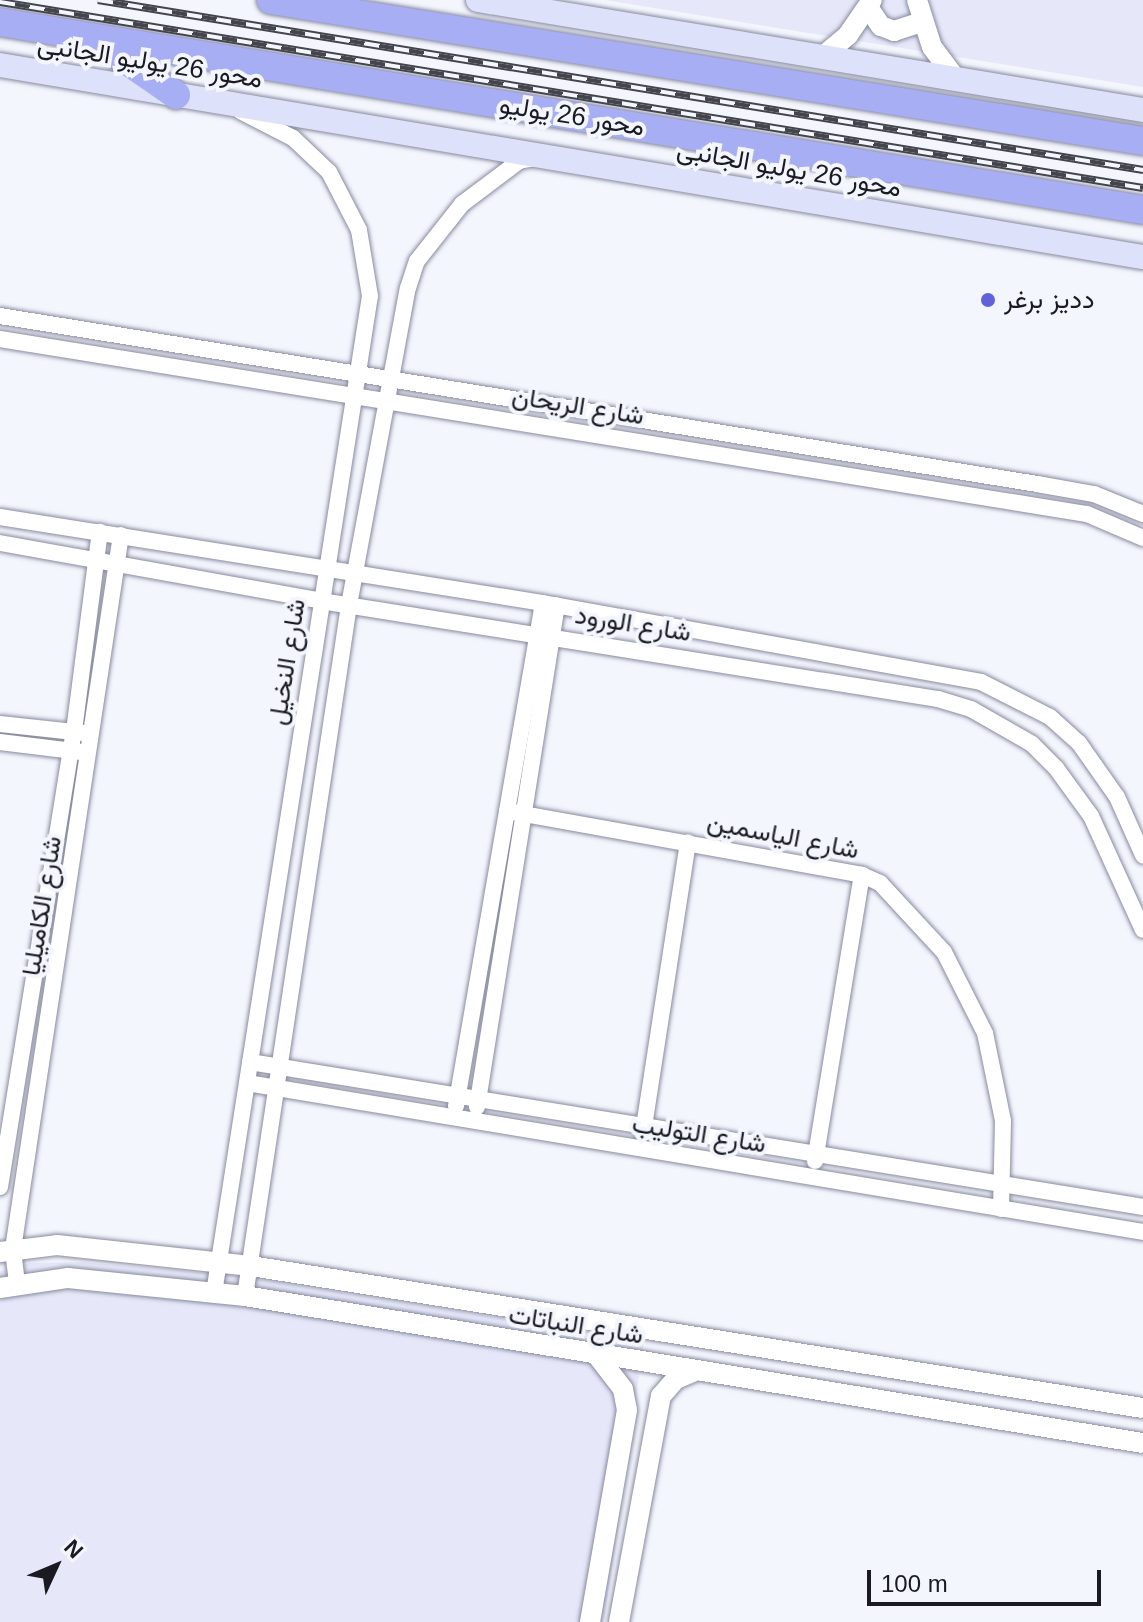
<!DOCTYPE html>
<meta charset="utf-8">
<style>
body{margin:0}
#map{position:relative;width:1143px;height:1622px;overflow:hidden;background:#f4f6fe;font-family:Arial,Vazirmatn,sans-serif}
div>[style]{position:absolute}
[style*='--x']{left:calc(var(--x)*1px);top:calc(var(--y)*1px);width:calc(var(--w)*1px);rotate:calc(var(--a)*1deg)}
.built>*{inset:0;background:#e6e8fa}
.roads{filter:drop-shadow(0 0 2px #878a9e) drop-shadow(0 0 2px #878a9e)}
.minor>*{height:16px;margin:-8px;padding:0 8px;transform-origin:8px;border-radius:8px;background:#fff}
.tertiary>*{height:20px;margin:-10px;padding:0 10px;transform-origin:10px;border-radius:10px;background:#fff}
.secondary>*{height:24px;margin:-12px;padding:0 12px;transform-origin:12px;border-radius:12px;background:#dee1fa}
.trunk>*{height:28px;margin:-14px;padding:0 14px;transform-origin:14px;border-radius:14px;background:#a8aef3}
.rail>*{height:8px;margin-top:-4px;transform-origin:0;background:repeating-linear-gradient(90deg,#f4f6fe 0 15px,#43444c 0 30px);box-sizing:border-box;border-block:2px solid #43444c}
.dots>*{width:22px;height:22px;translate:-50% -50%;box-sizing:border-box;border:4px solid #f4f6fe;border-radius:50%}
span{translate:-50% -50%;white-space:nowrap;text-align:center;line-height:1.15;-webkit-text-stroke:8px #f4f6fe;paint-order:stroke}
.street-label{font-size:26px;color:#191a22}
.poi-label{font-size:26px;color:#191a22}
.left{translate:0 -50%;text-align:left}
.north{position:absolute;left:16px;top:1526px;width:80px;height:80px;-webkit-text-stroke:6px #f4f6fe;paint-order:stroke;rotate:46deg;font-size:22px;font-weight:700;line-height:32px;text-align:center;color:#191a22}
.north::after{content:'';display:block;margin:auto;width:28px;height:36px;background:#191a22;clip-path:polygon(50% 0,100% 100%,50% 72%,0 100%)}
.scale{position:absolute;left:867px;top:1570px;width:234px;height:36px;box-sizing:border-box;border:4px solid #191a22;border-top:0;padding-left:10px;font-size:24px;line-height:28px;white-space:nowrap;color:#191a22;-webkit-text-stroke:6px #f4f6fe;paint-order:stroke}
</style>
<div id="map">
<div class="built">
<i style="clip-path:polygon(605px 0,1143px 0,1143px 87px)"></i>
<i style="clip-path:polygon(82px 1262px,230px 1275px,644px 1341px,604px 1622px,0 1622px,0 1271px,29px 1263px)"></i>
</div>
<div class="roads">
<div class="minor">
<i style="--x:0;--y:316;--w:1051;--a:9.2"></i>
<i style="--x:1037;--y:484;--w:58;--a:10"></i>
<i style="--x:1094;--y:494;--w:53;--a:22.2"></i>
<i style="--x:0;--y:339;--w:1101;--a:9.15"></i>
<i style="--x:1087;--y:514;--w:61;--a:23.2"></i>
<i style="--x:0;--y:517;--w:550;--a:9"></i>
<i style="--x:543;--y:603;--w:445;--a:10.2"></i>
<i style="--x:981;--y:682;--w:77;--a:26.9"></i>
<i style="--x:1050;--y:717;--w:39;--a:42"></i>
<i style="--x:1079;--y:743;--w:66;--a:54.9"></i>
<i style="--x:1117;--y:797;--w:64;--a:65.9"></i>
<i style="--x:0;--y:543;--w:326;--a:10.2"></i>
<i style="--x:321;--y:601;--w:625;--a:9.03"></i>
<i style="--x:938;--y:699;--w:34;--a:17"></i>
<i style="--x:971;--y:709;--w:70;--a:29.8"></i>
<i style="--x:1032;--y:744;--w:34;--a:45"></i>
<i style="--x:1056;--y:768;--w:59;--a:53.9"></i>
<i style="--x:1091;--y:816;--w:125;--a:65.5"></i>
<i style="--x:0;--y:724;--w:84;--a:6.1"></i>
<i style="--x:0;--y:742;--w:82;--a:7"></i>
<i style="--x:507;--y:811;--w:361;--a:10.2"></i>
<i style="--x:862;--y:875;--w:20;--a:24"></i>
<i style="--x:880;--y:883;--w:94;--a:47.2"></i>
<i style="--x:944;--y:952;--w:91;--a:63.2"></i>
<i style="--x:985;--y:1033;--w:90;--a:78.4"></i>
<i style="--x:1003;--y:1121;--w:88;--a:91.3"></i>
<i style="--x:250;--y:1062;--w:905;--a:9.22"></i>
<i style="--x:247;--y:1083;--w:908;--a:9.44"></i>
<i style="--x:456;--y:1106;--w:510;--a:-80.19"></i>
<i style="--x:477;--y:1107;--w:508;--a:-80.95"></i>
<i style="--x:643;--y:1133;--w:294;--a:-81.2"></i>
<i style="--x:815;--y:1161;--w:290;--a:-80.7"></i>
<i style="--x:0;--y:1187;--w:462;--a:-80.8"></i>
<i style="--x:74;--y:731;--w:201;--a:-82.6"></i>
<i style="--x:17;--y:1283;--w:34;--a:-97"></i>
<i style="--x:13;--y:1249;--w:722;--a:-81.4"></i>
<i style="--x:214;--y:1293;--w:1009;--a:-81.11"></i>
<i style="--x:370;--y:296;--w:67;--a:-99.5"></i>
<i style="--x:359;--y:230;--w:65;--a:-117.3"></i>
<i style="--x:329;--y:172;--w:50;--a:-136.6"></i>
<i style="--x:293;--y:138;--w:59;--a:-153"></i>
<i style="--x:245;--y:1296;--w:699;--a:-81.44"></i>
<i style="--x:349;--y:605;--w:322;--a:-79.5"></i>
<i style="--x:408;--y:288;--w:28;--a:-72"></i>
<i style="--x:417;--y:261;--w:73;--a:-51.7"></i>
<i style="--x:462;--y:204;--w:71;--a:-37"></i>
<i style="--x:519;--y:161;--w:15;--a:-11"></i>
</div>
<div class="tertiary">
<i style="--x:917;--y:0;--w:49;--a:72.3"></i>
<i style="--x:932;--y:47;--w:40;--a:53"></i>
<i style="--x:868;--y:7;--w:23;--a:56"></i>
<i style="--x:881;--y:26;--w:14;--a:21"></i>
<i style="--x:894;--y:31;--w:29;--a:-18"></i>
<i style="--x:822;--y:57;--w:34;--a:-40"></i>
<i style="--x:848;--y:35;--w:42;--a:-55.6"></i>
<i style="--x:0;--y:1252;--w:57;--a:-7"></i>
<i style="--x:57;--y:1245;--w:195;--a:6.2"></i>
<i style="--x:251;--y:1266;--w:903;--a:9.05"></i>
<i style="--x:0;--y:1288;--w:69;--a:-8.4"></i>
<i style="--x:68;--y:1278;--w:178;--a:5.8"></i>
<i style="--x:245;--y:1296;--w:910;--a:9.3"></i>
<i style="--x:590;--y:1622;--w:215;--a:-80.1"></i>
<i style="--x:627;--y:1410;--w:21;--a:-101"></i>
<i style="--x:623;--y:1389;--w:44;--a:-127.6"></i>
<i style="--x:619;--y:1622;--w:230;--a:-79.5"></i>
<i style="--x:661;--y:1396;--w:23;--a:-49"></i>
<i style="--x:676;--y:1379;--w:23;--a:-23"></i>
</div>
<div class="secondary">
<i style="--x:478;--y:0;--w:674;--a:9.39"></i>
<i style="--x:0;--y:65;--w:1159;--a:9.54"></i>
</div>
<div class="trunk">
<i style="--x:271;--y:0;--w:883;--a:9.19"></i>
<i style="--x:0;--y:22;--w:1158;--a:9.34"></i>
<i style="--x:98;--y:41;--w:95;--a:34.7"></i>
</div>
</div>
<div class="rail">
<i style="--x:98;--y:0;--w:1059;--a:9.24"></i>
<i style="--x:0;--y:2;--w:1158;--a:9.24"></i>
</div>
<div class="dots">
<i style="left:988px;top:300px;background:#6162da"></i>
</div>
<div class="street-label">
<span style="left:150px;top:62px;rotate:9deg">محور 26 يوليو الجانبى</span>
<span style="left:572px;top:116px;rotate:9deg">محور 26 يوليو</span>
<span style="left:789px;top:169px;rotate:10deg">محور 26 يوليو الجانبى</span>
<span style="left:578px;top:406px;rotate:9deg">شارع الريحان</span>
<span style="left:633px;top:624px;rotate:9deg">شارع الورود</span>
<span style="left:287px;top:662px;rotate:-81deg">شارع النخيل</span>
<span style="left:783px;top:836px;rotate:11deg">شارع الياسمين</span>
<span style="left:42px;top:906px;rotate:-81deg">شارع الكاميليا</span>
<span style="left:699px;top:1134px;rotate:9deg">شارع التوليب</span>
<span style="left:576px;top:1325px;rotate:9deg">شارع النباتات</span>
</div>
<div class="poi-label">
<span class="left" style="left:1004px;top:300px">دديز برغر</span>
</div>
<div class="north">N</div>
<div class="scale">100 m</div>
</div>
